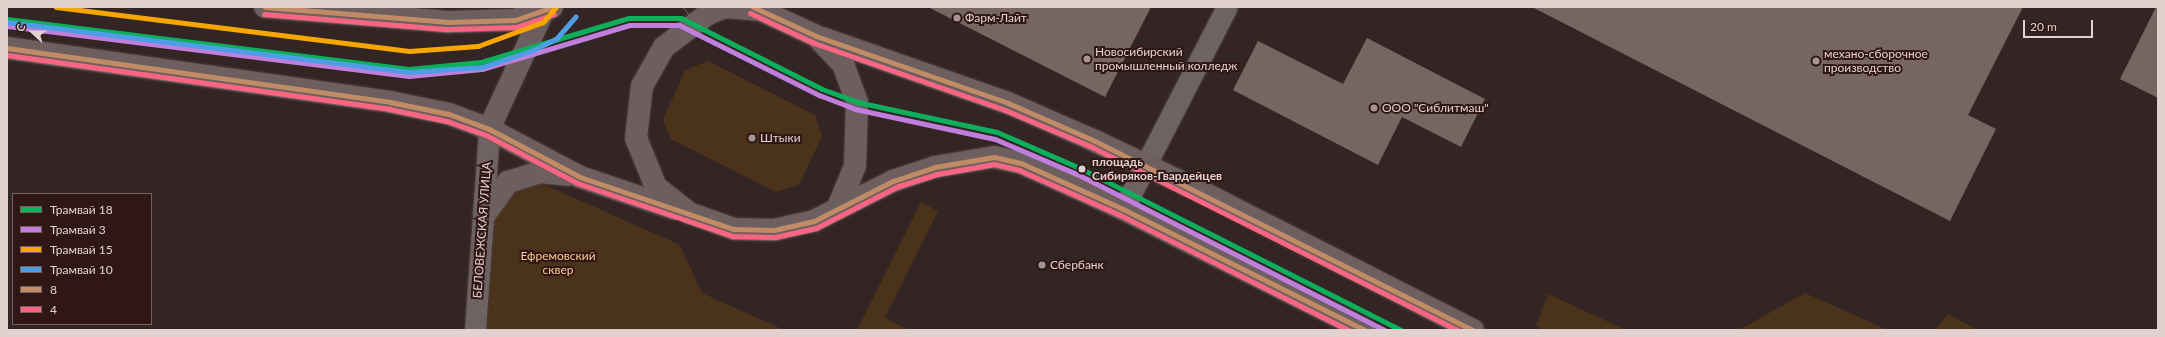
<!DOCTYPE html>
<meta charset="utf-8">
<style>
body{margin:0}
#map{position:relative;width:2165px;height:337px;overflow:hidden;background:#332524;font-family:Lato,sans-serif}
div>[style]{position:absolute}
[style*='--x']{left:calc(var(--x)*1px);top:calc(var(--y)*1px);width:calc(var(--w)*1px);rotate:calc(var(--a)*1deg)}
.green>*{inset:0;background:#4a331a}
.building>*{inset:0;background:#756661}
.roads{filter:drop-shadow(0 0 1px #4e4140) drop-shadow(0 0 1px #4e4140)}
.street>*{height:21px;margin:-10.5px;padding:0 10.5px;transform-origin:10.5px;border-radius:10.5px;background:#6e6362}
.secondary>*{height:22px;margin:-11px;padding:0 11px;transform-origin:11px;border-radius:11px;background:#6d5f60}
.tram>*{height:1px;margin:-0.5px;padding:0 0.5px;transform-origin:0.5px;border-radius:0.5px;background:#6e6362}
.bus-1>*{height:5px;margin:-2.5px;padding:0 2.5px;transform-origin:2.5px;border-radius:2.5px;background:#c18c65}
.bus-2>*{height:5px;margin:-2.5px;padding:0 2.5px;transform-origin:2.5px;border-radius:2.5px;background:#fa6682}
.tram-1>*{height:5px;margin:-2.5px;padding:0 2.5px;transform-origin:2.5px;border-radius:2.5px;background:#0daf5c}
.tram-2>*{height:5px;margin:-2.5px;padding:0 2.5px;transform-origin:2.5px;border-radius:2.5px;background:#c07fdc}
.tram-3>*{height:5px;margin:-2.5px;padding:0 2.5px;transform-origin:2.5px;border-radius:2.5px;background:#f7a600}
.tram-4>*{height:5px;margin:-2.5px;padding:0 2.5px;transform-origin:2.5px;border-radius:2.5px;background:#4d9ee5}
.dots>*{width:11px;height:11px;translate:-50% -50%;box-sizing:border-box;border:2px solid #2e1715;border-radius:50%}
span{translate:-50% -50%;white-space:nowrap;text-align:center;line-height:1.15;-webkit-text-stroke:4px #2e1715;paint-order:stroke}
.poi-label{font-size:12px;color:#e3d1d0}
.left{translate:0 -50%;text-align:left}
.stop-label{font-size:12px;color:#e3d1d0;font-weight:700}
.street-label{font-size:12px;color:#e3d1d0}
.park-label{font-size:12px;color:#feca92}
.frame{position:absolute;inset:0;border:8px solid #e3d1d0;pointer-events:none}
.legend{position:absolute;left:12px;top:193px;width:140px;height:132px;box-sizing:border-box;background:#2e1715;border:1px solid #766160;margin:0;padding:5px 7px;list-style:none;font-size:12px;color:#e3d1d0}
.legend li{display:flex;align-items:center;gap:8px;height:20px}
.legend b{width:20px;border:1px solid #766160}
.north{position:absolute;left:12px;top:12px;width:40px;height:40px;-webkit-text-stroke:3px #2e1715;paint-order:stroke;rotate:291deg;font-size:11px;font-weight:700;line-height:16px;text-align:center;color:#e3d1d0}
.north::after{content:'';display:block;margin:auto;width:14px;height:18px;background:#e3d1d0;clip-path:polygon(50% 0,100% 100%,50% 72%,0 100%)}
.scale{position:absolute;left:2023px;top:20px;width:70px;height:18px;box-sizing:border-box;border:2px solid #e3d1d0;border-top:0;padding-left:5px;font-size:12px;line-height:14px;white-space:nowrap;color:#e3d1d0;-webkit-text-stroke:3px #2e1715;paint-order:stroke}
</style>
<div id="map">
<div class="green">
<i style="clip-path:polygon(708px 61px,815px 115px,822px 136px,799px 185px,776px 192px,671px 139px,663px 120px,685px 70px)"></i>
<i style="clip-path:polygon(543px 184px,680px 245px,702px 293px,784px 330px,487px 330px,494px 221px,518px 186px)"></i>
<i style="clip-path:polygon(921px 202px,938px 211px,885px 318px,909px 330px,857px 330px)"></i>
<i style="clip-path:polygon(1805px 293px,1888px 330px,1739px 330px)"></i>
<i style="clip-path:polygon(1548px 294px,1626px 330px,1544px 330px,1536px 326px)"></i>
<i style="clip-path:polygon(1948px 314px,1978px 330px,1935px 330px)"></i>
</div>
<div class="building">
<i style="clip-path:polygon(928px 7px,1151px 7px,1105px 97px)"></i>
<i style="clip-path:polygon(1532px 7px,2023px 7px,1968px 115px,1996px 129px,1950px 221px)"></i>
<i style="clip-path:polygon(2156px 7px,2158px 7px,2158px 98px,2120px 79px)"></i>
<i style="clip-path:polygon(1367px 38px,1485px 99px,1461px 147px,1402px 117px,1378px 165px,1233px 90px,1258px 41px,1343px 84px)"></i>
</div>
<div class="roads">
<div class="street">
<i style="--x:1123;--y:209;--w:227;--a:-62.8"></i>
<i style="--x:475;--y:330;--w:201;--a:-86"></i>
</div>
<div class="secondary">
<i style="--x:265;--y:7;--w:184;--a:4.7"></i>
<i style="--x:448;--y:22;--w:67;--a:-1.7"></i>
<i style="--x:515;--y:20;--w:39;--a:-19"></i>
<i style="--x:822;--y:38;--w:197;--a:19.3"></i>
<i style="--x:1008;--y:103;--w:95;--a:23.6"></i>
<i style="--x:1095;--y:141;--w:119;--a:25.5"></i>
<i style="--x:1202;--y:192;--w:304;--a:27"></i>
<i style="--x:7;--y:48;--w:387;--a:8"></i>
<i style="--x:390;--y:102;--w:60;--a:11.5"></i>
<i style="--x:449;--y:114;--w:43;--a:20.6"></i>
<i style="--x:489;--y:129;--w:103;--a:27.8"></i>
<i style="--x:580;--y:177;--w:100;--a:18.6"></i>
<i style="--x:489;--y:129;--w:134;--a:-65.3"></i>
<i style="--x:838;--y:207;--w:44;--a:-67.5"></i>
<i style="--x:855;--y:166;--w:64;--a:-88.2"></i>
<i style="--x:857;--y:102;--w:40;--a:-110.2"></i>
<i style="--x:843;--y:64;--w:39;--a:-134"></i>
<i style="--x:816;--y:36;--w:62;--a:-155.1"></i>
<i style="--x:760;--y:10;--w:35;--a:-175"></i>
<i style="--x:725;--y:7;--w:18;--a:158"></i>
<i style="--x:708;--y:14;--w:55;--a:143.1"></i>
<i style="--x:664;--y:47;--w:45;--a:119.4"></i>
<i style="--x:642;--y:86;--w:52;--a:96.6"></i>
<i style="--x:636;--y:138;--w:53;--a:67.8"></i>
<i style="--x:656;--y:187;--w:42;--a:38.2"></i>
<i style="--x:689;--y:213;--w:48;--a:19.6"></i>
<i style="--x:734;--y:229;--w:40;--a:1.4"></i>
<i style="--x:774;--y:230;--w:41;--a:-12.7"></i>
<i style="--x:814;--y:221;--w:89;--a:-26.9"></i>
<i style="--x:893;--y:181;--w:44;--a:-18.4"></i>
<i style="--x:935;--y:167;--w:60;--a:-9.6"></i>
<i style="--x:994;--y:157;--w:28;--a:13"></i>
<i style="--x:1021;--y:163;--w:112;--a:24.3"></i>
<i style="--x:1123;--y:209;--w:271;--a:26.6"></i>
<i style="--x:484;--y:216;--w:42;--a:-54.8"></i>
<i style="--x:508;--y:182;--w:34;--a:-17"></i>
<i style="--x:540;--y:172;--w:28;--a:6"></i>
</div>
</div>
<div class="tram">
<i style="--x:683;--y:7;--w:20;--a:53"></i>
<i style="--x:702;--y:7;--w:9;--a:49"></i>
</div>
<div class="bus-1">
<i style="--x:265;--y:7;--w:184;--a:4.7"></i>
<i style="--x:448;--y:22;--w:67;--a:-1.7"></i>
<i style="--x:515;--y:20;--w:39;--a:-19"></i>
<i style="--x:753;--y:7;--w:69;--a:24.7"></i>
<i style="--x:816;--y:36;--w:203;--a:19.2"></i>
<i style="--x:1008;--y:103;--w:95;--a:23.6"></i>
<i style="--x:1095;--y:141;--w:423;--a:26.6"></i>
<i style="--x:7;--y:48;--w:387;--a:8"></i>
<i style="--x:390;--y:102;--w:60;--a:11.5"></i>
<i style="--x:449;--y:114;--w:43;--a:20.6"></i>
<i style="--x:489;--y:129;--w:103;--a:27.8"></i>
<i style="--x:580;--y:177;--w:163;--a:18.7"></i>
<i style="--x:734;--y:229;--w:40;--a:1.4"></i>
<i style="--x:774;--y:230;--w:41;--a:-12.7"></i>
<i style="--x:814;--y:221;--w:89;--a:-26.9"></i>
<i style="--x:893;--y:181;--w:44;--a:-18.4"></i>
<i style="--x:935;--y:167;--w:60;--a:-9.6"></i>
<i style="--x:994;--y:157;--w:28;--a:13"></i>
<i style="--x:1021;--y:163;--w:112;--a:24.3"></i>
<i style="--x:1123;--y:209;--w:271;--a:26.6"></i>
</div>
<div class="bus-2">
<i style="--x:750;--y:13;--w:71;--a:25.1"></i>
<i style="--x:814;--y:43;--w:202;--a:19.3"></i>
<i style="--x:1005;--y:110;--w:95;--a:23"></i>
<i style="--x:1092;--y:147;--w:409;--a:26.6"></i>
<i style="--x:264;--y:14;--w:185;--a:4.7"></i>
<i style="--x:448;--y:29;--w:68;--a:-1.7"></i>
<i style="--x:516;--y:27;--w:40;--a:-18.9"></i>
<i style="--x:7;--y:55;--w:386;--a:8"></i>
<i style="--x:389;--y:109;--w:59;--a:11.7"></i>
<i style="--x:447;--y:121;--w:41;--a:19.7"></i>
<i style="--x:486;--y:135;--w:103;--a:27.8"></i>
<i style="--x:577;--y:183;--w:165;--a:18.8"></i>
<i style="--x:733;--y:236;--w:42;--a:1.4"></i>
<i style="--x:775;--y:237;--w:42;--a:-12.4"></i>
<i style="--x:816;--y:228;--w:90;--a:-27.1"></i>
<i style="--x:896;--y:187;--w:43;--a:-17.6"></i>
<i style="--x:937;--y:174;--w:58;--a:-10"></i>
<i style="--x:994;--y:164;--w:26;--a:13"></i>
<i style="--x:1019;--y:170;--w:111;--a:24"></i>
<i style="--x:1120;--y:215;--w:256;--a:26.7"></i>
</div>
<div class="tram-1">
<i style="--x:7;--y:19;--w:405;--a:7.1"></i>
<i style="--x:409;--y:69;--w:72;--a:-5.6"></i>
<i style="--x:481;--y:62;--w:154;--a:-16.6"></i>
<i style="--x:629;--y:18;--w:52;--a:0"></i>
<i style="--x:681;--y:18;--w:158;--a:26.7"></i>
<i style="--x:822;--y:89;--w:37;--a:20"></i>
<i style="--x:857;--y:102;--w:143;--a:12.1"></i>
<i style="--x:997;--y:132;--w:93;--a:23.5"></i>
<i style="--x:1082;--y:169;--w:357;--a:26.8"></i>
</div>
<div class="tram-2">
<i style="--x:7;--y:26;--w:405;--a:7.1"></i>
<i style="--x:409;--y:76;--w:73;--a:-5.5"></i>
<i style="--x:482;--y:69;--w:154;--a:-16.6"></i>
<i style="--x:630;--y:25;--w:49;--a:0"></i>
<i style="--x:679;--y:25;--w:157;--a:26.6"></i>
<i style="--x:819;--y:95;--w:39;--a:21"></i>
<i style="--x:855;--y:109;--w:143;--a:12.1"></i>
<i style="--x:995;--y:139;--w:91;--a:23.2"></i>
<i style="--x:1079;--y:175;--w:343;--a:26.9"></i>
</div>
<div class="tram-3">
<i style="--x:56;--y:7;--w:356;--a:7.1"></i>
<i style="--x:409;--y:51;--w:69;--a:-4.1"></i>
<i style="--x:478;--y:46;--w:69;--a:-20.3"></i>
<i style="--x:543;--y:22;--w:20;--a:-49"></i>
</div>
<div class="tram-4">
<i style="--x:7;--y:22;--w:405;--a:7.1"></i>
<i style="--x:409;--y:72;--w:73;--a:-3.9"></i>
<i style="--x:482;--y:67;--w:54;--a:-18.4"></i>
<i style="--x:533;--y:50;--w:25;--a:-26"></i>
<i style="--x:556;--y:39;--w:30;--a:-49"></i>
</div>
<div class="dots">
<i style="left:957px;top:18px;background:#a59594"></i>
<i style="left:1087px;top:59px;background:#a59594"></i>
<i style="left:1816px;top:61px;background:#a59594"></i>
<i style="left:1374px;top:108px;background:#a59594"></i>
<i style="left:752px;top:138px;background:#a59594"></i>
<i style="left:1082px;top:169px;background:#e3d1d0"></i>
<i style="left:1042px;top:265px;background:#a59594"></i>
</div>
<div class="poi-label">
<span class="left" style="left:965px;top:18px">Фарм-Лайт</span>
<span class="left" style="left:1095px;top:59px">Новосибирский<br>промышленный колледж</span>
<span class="left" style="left:1824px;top:61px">механо-сборочное<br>производство</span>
<span class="left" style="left:1382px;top:108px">ООО "Сиблитмаш"</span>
<span class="left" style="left:760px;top:138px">Штыки</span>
<span class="left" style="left:1050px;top:265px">Сбербанк</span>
</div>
<div class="stop-label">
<span class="left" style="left:1092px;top:169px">площадь<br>Сибиряков-Гвардейцев</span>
</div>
<div class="street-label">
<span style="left:482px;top:230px;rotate:-86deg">БЕЛОВЕЖСКАЯ УЛИЦА</span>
</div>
<div class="park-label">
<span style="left:558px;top:263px">Ефремовский<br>сквер</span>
</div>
<div class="frame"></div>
<ul class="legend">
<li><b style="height:5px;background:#0daf5c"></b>Трамвай 18</li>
<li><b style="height:5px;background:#c07fdc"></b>Трамвай 3</li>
<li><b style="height:5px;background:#f7a600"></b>Трамвай 15</li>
<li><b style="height:5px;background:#4d9ee5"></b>Трамвай 10</li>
<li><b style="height:5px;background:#c18c65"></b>8</li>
<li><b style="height:5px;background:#fa6682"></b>4</li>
</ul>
<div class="north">С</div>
<div class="scale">20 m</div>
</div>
